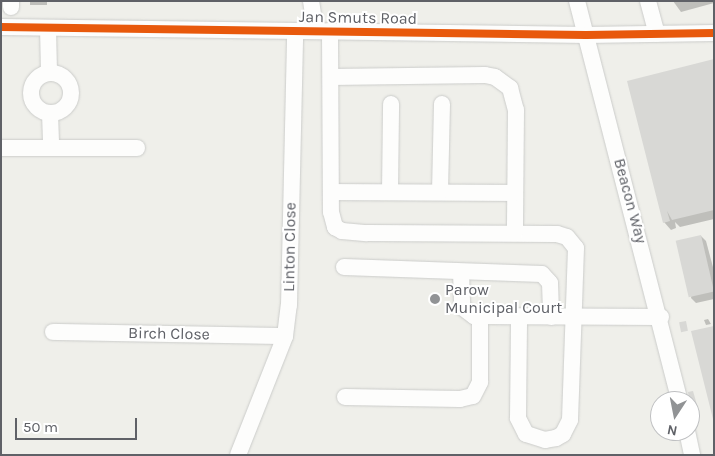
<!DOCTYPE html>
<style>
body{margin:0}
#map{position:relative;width:715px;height:456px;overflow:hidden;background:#efefea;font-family:Karla,sans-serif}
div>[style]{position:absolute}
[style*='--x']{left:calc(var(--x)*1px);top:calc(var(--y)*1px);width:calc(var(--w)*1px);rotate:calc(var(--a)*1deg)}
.shadow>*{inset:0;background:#0003;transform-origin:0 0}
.building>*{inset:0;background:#d8d8d5;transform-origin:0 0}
.roads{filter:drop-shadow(0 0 1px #cbccca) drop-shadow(0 0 1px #cbccca)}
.minor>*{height:16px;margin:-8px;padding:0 8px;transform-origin:8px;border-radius:8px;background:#fdfdfc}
.minor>.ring{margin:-8px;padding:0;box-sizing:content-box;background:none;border:16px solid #fdfdfc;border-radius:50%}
.cycleway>*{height:8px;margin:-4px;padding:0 4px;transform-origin:4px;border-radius:4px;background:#e8590c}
.dots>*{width:14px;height:14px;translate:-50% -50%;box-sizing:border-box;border:2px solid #fff;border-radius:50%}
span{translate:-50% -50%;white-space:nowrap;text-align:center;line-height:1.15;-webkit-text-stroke:4px #fff;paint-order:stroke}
.street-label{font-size:16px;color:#5f6167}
.poi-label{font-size:16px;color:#5f6167}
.left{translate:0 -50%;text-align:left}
.frame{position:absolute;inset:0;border:2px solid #5f6167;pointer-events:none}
.north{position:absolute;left:650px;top:391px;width:50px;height:50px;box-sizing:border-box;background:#fff;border:1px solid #bfc0c2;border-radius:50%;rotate:191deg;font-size:14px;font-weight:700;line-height:20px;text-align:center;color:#5f6167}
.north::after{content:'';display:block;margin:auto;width:18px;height:22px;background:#919395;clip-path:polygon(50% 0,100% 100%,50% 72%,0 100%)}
.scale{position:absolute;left:15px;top:418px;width:122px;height:22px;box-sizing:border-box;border:2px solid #5f6167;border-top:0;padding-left:6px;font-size:15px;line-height:18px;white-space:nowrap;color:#5f6167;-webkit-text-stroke:4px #fff;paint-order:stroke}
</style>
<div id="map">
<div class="shadow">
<i style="left:30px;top:1px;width:17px;height:4px"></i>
<i style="clip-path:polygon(673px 1px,714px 1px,714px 3px,681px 12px)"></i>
<i style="clip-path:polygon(714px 61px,714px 219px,680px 227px,675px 222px,676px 228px,671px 230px,664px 222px,628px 82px)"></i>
<i style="clip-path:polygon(701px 236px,706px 241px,714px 271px,714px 299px,696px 303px,691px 298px)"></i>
<i style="clip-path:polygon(708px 319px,711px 324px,706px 325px,704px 320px)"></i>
</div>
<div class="building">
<i style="clip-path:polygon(714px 59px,714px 210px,672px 220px,667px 211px,670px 221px,663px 223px,627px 81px)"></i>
<i style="left:701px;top:235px;width:58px;height:26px;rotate:77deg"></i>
<i style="left:686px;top:321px;width:10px;height:7px;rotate:79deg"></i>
<i style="clip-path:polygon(714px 326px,714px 419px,713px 419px,691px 331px)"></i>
<i style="clip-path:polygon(693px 391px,697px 405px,691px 406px,688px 392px)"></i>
</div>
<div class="roads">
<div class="minor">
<i style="--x:311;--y:1;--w:30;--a:81"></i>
<i style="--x:577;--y:1;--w:413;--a:75.6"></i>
<i style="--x:648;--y:1;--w:34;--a:75"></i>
<i style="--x:11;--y:7;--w:6;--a:-90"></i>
<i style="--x:1;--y:27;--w:585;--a:0.78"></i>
<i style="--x:586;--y:35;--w:128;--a:-0.9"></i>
<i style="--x:48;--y:28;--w:45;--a:88.7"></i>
<i style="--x:330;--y:31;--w:181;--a:89.7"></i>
<i style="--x:331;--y:212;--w:16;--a:75"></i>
<i style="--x:335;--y:227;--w:8;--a:30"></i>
<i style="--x:342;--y:231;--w:25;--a:5"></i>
<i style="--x:367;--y:233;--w:190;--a:0.3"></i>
<i style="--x:557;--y:234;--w:10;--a:17"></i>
<i style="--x:567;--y:237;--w:14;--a:51"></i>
<i style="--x:576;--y:248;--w:172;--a:92"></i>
<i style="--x:570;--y:420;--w:16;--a:117"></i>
<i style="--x:563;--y:434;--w:8;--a:150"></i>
<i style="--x:556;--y:438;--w:11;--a:170"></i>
<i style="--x:545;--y:440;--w:20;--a:-162"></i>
<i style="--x:526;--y:434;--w:18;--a:-117"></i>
<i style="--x:518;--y:418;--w:101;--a:-89.4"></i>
<i class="ring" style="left:31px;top:73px;width:24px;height:24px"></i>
<i style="--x:331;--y:77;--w:154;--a:-0.7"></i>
<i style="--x:485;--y:75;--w:10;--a:11"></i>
<i style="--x:495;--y:77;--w:19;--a:36"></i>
<i style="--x:510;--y:88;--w:23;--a:75"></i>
<i style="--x:516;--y:110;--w:123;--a:90.5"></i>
<i style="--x:50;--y:113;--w:35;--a:88"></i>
<i style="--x:1;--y:148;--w:136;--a:0"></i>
<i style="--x:331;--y:192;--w:184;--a:0.3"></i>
<i style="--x:390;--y:192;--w:88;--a:-89.3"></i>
<i style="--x:440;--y:192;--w:88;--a:-88.7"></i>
<i style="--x:344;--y:267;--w:198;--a:2"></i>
<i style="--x:542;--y:274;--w:12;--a:48"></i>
<i style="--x:550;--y:283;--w:34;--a:88"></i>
<i style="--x:461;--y:272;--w:35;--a:88"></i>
<i style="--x:462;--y:307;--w:15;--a:37"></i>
<i style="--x:474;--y:316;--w:187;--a:0.3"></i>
<i style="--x:53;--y:332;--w:232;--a:1"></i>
<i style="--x:345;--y:397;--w:115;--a:1"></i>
<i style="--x:460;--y:399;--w:13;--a:-13"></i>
<i style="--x:473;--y:396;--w:16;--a:-63"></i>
<i style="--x:480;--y:382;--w:65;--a:-90"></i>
<i style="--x:687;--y:431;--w:25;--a:78"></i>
<i style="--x:238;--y:455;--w:128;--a:-68.4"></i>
<i style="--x:285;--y:336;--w:31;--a:-83"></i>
<i style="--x:289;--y:305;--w:274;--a:-88.7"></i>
</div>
</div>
<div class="cycleway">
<i style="--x:1;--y:27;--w:585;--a:0.78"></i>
<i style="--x:586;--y:35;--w:128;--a:-0.9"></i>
</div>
<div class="dots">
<i style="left:435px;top:299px;background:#919395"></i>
</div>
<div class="street-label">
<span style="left:358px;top:18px;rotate:1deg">Jan Smuts Road</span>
<span style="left:630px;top:201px;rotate:75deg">Beacon Way</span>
<span style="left:290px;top:247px;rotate:-89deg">Linton Close</span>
<span style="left:169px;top:334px;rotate:1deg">Birch Close</span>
</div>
<div class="poi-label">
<span class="left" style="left:445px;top:299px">Parow<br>Municipal Court</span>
</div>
<div class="frame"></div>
<div class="north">N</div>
<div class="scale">50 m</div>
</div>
